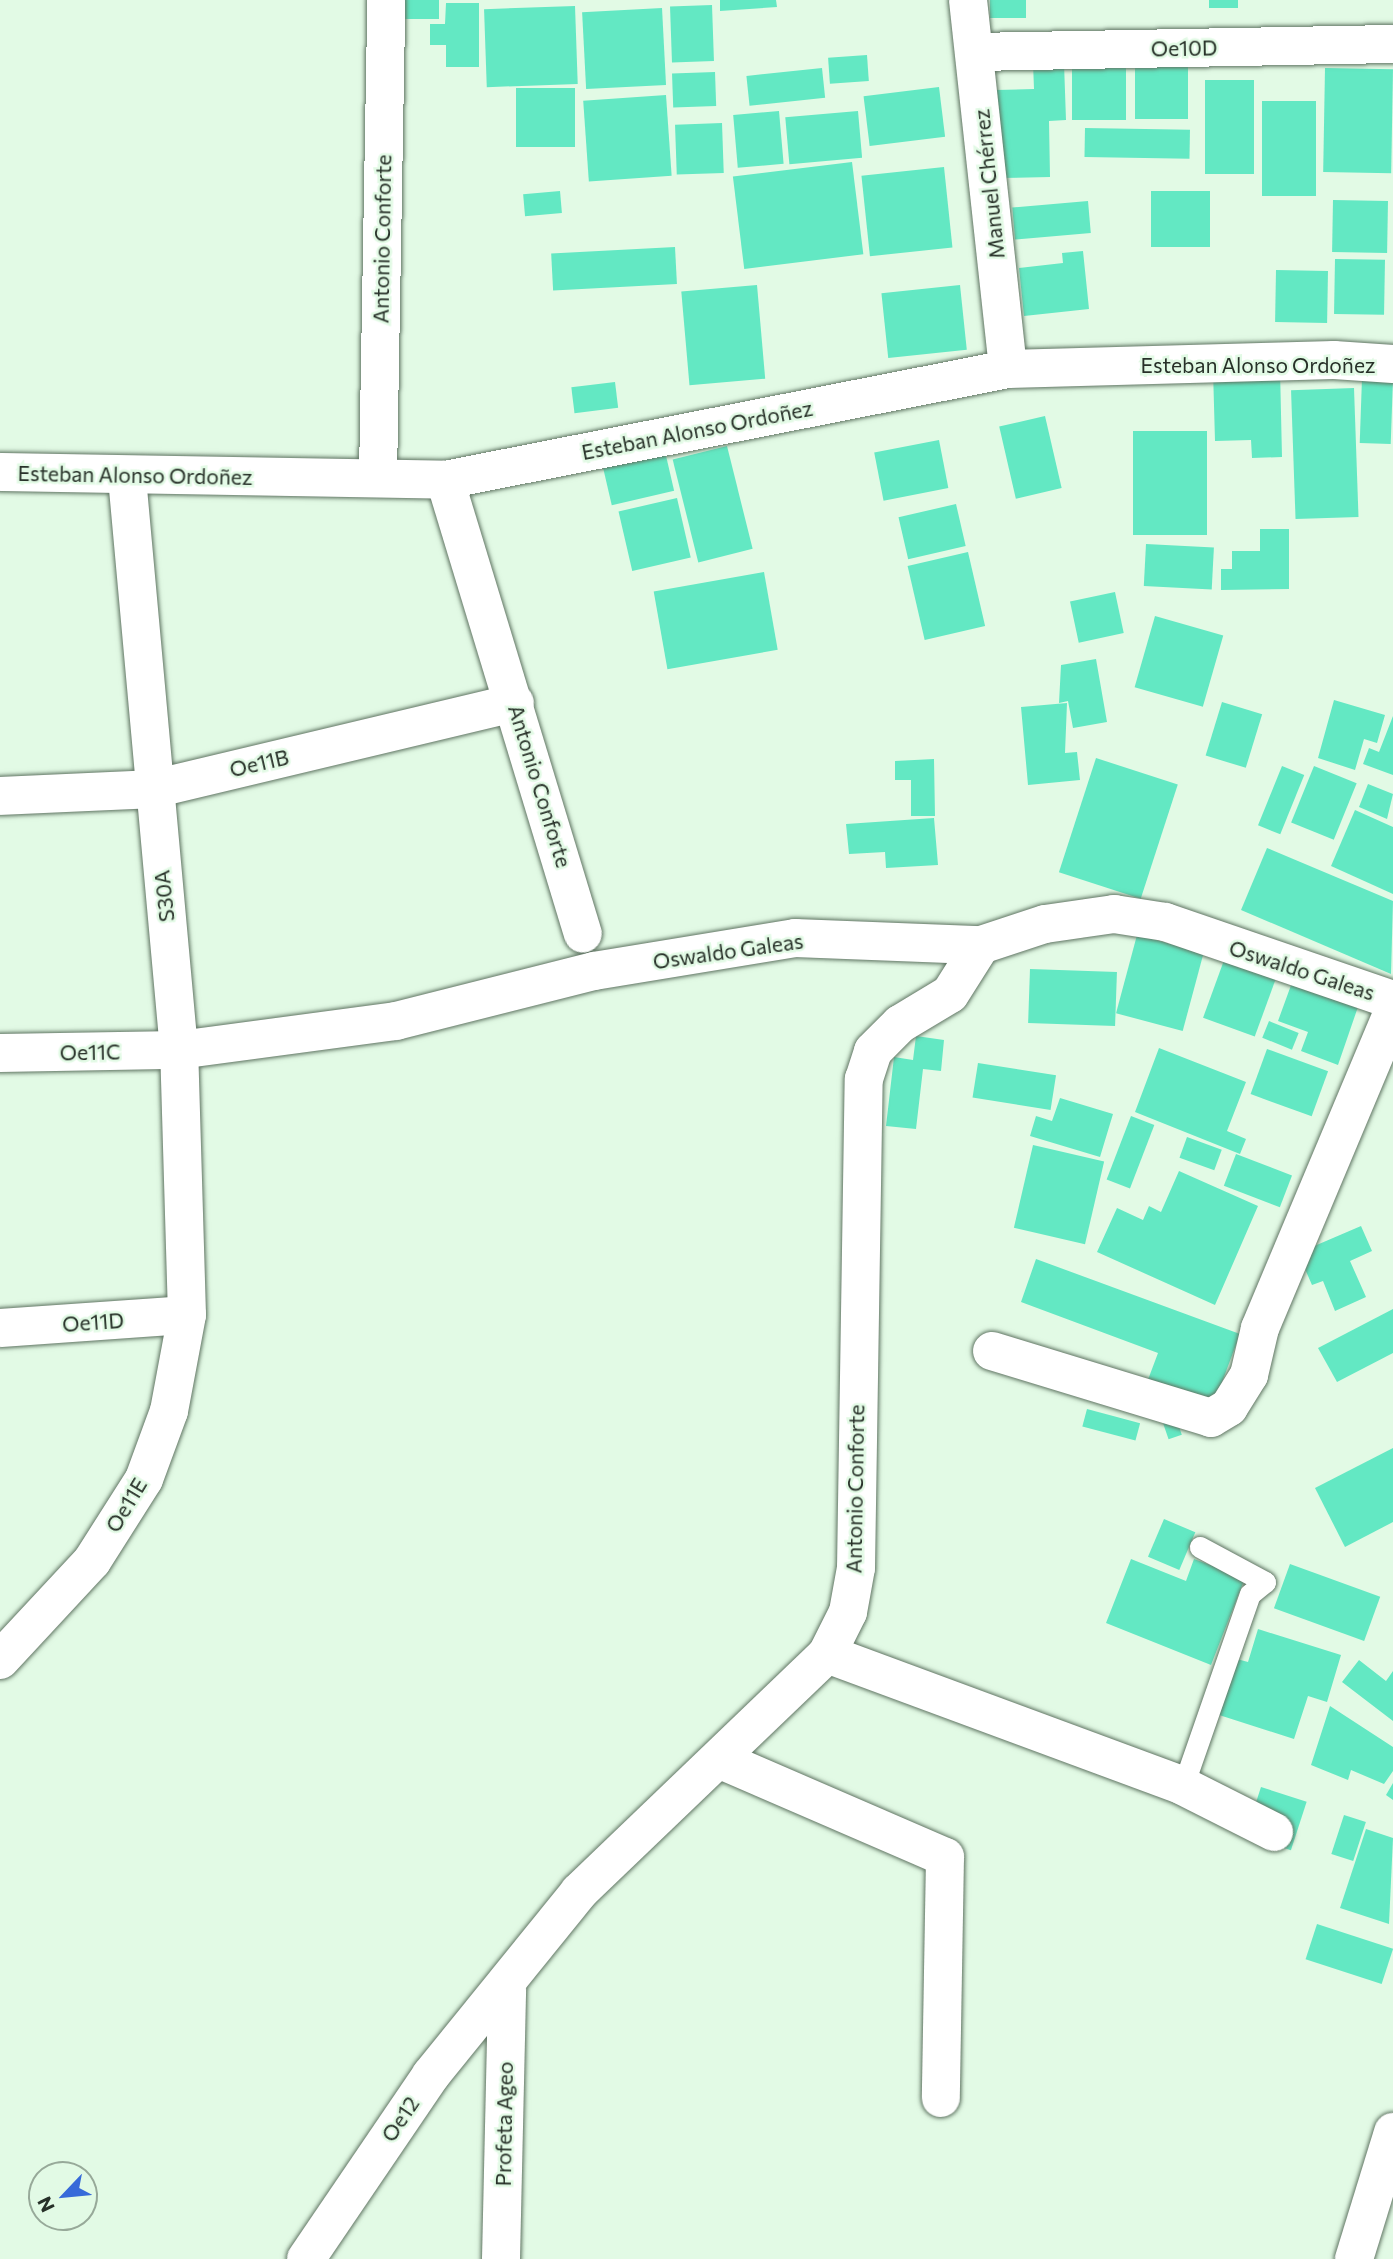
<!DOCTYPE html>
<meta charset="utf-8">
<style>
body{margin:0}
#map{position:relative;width:1393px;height:2259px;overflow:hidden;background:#e2fae5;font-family:Commissioner,sans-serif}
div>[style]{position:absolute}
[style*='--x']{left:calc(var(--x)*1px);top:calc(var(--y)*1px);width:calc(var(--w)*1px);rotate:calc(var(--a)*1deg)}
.building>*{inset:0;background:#63e8c3;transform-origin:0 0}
.roads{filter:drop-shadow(0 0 2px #607563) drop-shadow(0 0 2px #607563)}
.service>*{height:21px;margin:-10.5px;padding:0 10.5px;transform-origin:10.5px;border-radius:10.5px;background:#fff}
.minor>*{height:38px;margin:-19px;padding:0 19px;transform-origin:19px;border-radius:19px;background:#fff}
span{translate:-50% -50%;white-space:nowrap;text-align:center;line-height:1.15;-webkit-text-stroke:5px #e2fae5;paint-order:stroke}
.street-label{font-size:21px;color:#273028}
.north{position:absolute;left:28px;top:2161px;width:70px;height:70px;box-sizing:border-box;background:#e2fae5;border:2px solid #97a999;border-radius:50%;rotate:244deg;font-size:19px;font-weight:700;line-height:28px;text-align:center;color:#273028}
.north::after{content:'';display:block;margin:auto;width:24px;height:32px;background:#376ad9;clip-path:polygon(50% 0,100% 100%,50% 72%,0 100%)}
</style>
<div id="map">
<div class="building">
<i style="left:397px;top:0;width:42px;height:19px"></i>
<i style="clip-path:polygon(720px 0,776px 0,777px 7px,720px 11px)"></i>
<i style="left:990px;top:0;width:36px;height:18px"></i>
<i style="left:1209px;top:0;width:29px;height:8px"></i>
<i style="clip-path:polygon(446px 3px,479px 3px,479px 67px,446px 67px,446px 45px,430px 45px,430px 24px,445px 24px)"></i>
<i style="left:712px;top:5px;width:56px;height:42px;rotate:88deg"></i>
<i style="left:575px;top:6px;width:78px;height:91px;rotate:88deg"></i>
<i style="left:662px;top:8px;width:77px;height:80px;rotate:87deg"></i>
<i style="left:867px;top:55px;width:26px;height:39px;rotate:86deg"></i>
<i style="clip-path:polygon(1033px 63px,1064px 63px,1066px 120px,1049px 121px,1050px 177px,999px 178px,996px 90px,1034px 89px)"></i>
<i style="left:1188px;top:66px;width:53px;height:53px;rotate:90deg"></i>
<i style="left:822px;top:68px;width:30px;height:76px;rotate:84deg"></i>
<i style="left:1072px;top:68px;width:54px;height:52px"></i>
<i style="left:1325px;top:68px;width:68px;height:104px;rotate:1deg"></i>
<i style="left:715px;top:72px;width:34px;height:43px;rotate:88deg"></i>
<i style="left:1254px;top:80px;width:94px;height:49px;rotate:90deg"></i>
<i style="left:939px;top:87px;width:50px;height:76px;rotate:83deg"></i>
<i style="left:575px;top:88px;width:59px;height:59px;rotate:90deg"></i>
<i style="left:666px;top:95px;width:81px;height:83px;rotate:86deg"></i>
<i style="left:1262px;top:101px;width:54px;height:95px"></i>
<i style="left:779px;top:111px;width:53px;height:46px;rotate:85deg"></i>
<i style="left:858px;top:111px;width:47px;height:73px;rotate:85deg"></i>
<i style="left:722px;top:123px;width:50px;height:47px;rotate:88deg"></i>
<i style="left:1085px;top:128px;width:105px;height:29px;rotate:1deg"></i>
<i style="left:852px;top:162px;width:93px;height:120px;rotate:83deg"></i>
<i style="left:944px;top:167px;width:81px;height:83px;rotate:84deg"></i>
<i style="left:560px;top:191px;width:22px;height:37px;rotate:85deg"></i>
<i style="left:1151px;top:191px;width:59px;height:56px"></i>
<i style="left:1333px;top:200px;width:55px;height:52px;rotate:1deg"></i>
<i style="left:1088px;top:201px;width:32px;height:76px;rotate:85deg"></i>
<i style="left:675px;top:247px;width:37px;height:124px;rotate:87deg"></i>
<i style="clip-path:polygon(1083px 251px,1089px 309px,1024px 316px,1019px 268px,1063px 263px,1062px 253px)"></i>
<i style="left:1335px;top:259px;width:50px;height:55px;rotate:1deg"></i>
<i style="left:1276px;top:270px;width:52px;height:52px;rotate:1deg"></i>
<i style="left:757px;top:285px;width:94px;height:76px;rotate:85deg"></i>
<i style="left:960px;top:285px;width:65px;height:79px;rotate:84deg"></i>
<i style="clip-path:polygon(1280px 369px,1282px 457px,1252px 458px,1251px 440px,1215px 441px,1213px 370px)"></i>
<i style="left:1362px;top:378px;width:31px;height:65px;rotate:2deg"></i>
<i style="left:615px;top:382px;width:26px;height:44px;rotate:83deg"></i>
<i style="left:1354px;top:388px;width:129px;height:63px;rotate:88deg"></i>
<i style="left:1045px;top:416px;width:74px;height:47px;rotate:77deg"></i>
<i style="left:1133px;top:431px;width:74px;height:104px"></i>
<i style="left:939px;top:440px;width:49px;height:66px;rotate:79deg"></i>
<i style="left:727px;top:446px;width:106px;height:56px;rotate:76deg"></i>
<i style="left:664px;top:447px;width:45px;height:64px;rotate:77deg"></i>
<i style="left:677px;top:498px;width:61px;height:60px;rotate:77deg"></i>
<i style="left:956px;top:504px;width:43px;height:59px;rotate:77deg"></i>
<i style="clip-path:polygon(1260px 529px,1289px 529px,1289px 589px,1221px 590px,1221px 569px,1232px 569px,1232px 551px,1260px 551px)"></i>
<i style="left:1146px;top:544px;width:68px;height:42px;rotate:3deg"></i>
<i style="left:968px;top:552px;width:76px;height:62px;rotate:77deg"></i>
<i style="left:764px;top:572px;width:79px;height:112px;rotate:80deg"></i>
<i style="left:1115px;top:592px;width:42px;height:46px;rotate:78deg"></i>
<i style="left:1155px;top:616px;width:71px;height:74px;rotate:16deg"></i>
<i style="clip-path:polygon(1096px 659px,1107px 722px,1073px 728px,1068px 701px,1059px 703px,1061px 665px)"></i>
<i style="clip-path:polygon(1334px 700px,1385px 715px,1377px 743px,1364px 739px,1355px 770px,1318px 758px)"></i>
<i style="left:1222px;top:702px;width:42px;height:56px;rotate:17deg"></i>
<i style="clip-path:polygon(1067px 703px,1065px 753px,1077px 752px,1080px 780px,1028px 785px,1021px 707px)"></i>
<i style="clip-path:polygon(1393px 716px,1393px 775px,1363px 764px,1369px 748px,1379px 752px)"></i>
<i style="left:1096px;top:758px;width:86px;height:120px;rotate:18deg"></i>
<i style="clip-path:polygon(934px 759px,935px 816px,911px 816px,911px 780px,895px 780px,895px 761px)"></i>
<i style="left:1282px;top:766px;width:24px;height:64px;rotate:22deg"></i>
<i style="left:1314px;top:766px;width:46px;height:61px;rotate:22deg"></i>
<i style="clip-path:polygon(1368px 784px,1393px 794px,1387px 819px,1359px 807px)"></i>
<i style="clip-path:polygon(1355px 810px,1393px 827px,1393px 894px,1331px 866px)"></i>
<i style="clip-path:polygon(934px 818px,938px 865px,886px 868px,885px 852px,849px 854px,846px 824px)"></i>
<i style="clip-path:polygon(1267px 848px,1393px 901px,1391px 974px,1241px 910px)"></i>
<i style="left:1137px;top:935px;width:69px;height:81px;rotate:15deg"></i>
<i style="left:1227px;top:952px;width:55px;height:70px;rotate:20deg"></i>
<i style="left:1030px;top:969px;width:87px;height:54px;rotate:2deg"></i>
<i style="clip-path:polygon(1294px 977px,1360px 1001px,1338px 1065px,1301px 1051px,1308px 1032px,1278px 1021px)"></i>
<i style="left:1269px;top:1021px;width:32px;height:18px;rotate:22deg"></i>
<i style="clip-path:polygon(916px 1036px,944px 1040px,941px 1071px,923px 1069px,916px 1129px,886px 1126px,894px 1057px,913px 1060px)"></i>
<i style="clip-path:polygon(1159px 1048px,1246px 1082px,1227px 1131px,1246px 1139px,1240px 1154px,1135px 1112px)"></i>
<i style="left:1267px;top:1049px;width:65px;height:48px;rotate:20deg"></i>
<i style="left:978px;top:1063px;width:79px;height:35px;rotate:9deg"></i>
<i style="clip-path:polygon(1060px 1098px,1113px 1114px,1100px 1157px,1030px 1136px,1036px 1116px,1052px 1121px)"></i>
<i style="left:1131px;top:1116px;width:25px;height:68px;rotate:21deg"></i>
<i style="left:1187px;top:1137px;width:37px;height:22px;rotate:20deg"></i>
<i style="left:1033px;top:1145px;width:73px;height:85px;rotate:13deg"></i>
<i style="left:1236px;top:1154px;width:60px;height:34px;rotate:21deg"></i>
<i style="clip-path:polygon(1179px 1171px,1258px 1206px,1215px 1305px,1097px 1252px,1117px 1208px,1143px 1220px,1149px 1206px,1161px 1212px)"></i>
<i style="clip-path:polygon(1361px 1226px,1372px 1251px,1350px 1261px,1366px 1297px,1335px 1311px,1323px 1281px,1312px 1285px,1298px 1253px)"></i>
<i style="clip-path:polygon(1036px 1259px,1240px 1334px,1212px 1409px,1146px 1385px,1158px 1353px,1021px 1302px)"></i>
<i style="clip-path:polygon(1393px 1309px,1393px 1353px,1337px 1382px,1318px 1348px)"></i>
<i style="left:1087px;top:1409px;width:55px;height:18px;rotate:15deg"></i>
<i style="left:1174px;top:1412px;width:24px;height:14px;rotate:71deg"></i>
<i style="clip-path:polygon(1393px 1448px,1393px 1522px,1345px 1547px,1315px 1488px)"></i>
<i style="left:1164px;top:1519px;width:34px;height:41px;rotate:23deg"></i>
<i style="clip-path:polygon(1131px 1559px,1186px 1581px,1194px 1559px,1245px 1578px,1211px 1665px,1106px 1623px)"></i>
<i style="left:1290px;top:1564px;width:96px;height:47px;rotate:20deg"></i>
<i style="clip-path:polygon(1258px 1629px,1341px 1655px,1327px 1702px,1308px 1696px,1294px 1739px,1216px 1714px,1233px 1658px,1248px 1662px)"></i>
<i style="clip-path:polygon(1359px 1660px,1386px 1681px,1393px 1671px,1393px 1721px,1342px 1682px)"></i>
<i style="clip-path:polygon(1330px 1706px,1393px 1747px,1393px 1771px,1384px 1784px,1351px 1770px,1348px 1780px,1311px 1765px)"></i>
<i style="clip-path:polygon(1393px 1783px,1393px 1800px,1386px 1795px)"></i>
<i style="left:1261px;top:1787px;width:48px;height:51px;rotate:18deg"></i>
<i style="left:1344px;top:1815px;width:23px;height:41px;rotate:18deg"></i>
<i style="clip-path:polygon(1366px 1829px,1393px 1838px,1389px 1924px,1340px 1908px)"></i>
<i style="left:1317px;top:1924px;width:80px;height:37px;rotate:18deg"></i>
</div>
<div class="roads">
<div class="service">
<i style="--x:1183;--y:1786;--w:203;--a:-70.8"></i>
<i style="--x:1250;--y:1594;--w:19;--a:-39"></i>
<i style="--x:1265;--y:1582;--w:74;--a:-151.7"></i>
</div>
<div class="minor">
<i style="--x:968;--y:0;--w:371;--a:83.8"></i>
<i style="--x:975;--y:52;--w:418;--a:-1.1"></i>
<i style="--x:0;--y:472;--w:445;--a:1"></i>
<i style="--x:445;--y:480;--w:574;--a:-11.15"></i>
<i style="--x:1008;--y:369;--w:326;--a:-1.6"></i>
<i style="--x:1334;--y:360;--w:59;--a:3.9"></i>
<i style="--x:378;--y:477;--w:477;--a:-89"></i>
<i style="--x:445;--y:480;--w:474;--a:73.1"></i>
<i style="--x:0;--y:796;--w:153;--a:-2.6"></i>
<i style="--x:153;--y:789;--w:372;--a:-13.4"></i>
<i style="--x:0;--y:1053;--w:179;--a:-1"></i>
<i style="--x:179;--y:1050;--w:219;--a:-7.6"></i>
<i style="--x:396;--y:1021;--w:204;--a:-14.2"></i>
<i style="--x:594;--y:971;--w:204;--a:-9.3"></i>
<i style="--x:795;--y:938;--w:186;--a:2.2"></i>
<i style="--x:981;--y:945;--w:67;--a:-18.2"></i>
<i style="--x:1045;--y:924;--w:70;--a:-8.2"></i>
<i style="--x:1114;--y:914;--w:52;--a:8.9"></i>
<i style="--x:1165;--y:922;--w:241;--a:18.9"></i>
<i style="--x:0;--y:1328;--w:187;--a:-4"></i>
<i style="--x:992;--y:1351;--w:229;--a:17"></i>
<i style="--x:1211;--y:1418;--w:21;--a:-31"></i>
<i style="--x:1229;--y:1407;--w:38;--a:-58"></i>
<i style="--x:1249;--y:1375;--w:48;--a:-76.8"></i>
<i style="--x:1260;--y:1328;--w:344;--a:-67.2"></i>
<i style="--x:827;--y:1654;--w:380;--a:20.3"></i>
<i style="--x:1183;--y:1786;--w:102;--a:26.8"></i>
<i style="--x:0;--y:1660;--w:135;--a:-47.1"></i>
<i style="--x:92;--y:1561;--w:97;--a:-57.6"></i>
<i style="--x:144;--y:1479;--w:72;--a:-69.8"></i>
<i style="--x:169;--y:1411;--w:98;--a:-79.4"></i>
<i style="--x:187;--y:1315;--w:265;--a:-91.7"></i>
<i style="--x:179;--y:1050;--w:574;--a:-95.19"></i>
<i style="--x:721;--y:1760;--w:244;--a:23.4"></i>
<i style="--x:945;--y:1857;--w:241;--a:91"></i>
<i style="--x:306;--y:2259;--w:222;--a:-55.8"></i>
<i style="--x:431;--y:2075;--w:235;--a:-51"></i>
<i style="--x:579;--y:1892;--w:344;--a:-43.8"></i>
<i style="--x:827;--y:1654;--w:47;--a:-63.4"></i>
<i style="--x:848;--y:1612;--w:45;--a:-79.7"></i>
<i style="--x:856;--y:1568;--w:489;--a:-89.1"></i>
<i style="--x:864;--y:1079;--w:29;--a:-72"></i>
<i style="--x:873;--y:1051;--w:38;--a:-45"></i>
<i style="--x:900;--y:1024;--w:58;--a:-31"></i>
<i style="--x:950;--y:994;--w:58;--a:-57.7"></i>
<i style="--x:501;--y:2259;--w:270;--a:-88.7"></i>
<i style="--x:1354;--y:2259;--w:133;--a:-72.9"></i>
</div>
</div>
<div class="street-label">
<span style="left:1184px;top:48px;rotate:-1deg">Oe10D</span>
<span style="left:989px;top:184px;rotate:-96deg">Manuel Chérrez</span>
<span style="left:382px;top:239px;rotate:-89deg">Antonio Conforte</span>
<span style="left:1258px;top:365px">Esteban Alonso Ordoñez</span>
<span style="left:697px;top:430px;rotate:-11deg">Esteban Alonso Ordoñez</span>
<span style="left:135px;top:475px;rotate:1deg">Esteban Alonso Ordoñez</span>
<span style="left:259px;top:763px;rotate:-13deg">Oe11B</span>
<span style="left:540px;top:786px;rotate:73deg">Antonio Conforte</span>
<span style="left:164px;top:896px;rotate:-96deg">S30A</span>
<span style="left:728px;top:951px;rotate:-8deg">Oswaldo Galeas</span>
<span style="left:1302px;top:970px;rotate:18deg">Oswaldo Galeas</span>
<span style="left:90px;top:1052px;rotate:-1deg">Oe11C</span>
<span style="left:93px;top:1322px;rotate:-4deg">Oe11D</span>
<span style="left:855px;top:1489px;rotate:-89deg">Antonio Conforte</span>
<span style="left:126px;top:1505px;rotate:-59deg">Oe11E</span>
<span style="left:400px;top:2119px;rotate:-56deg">Oe12</span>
<span style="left:504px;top:2124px;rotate:-89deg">Profeta Ageo</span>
</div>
<div class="north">N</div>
</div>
